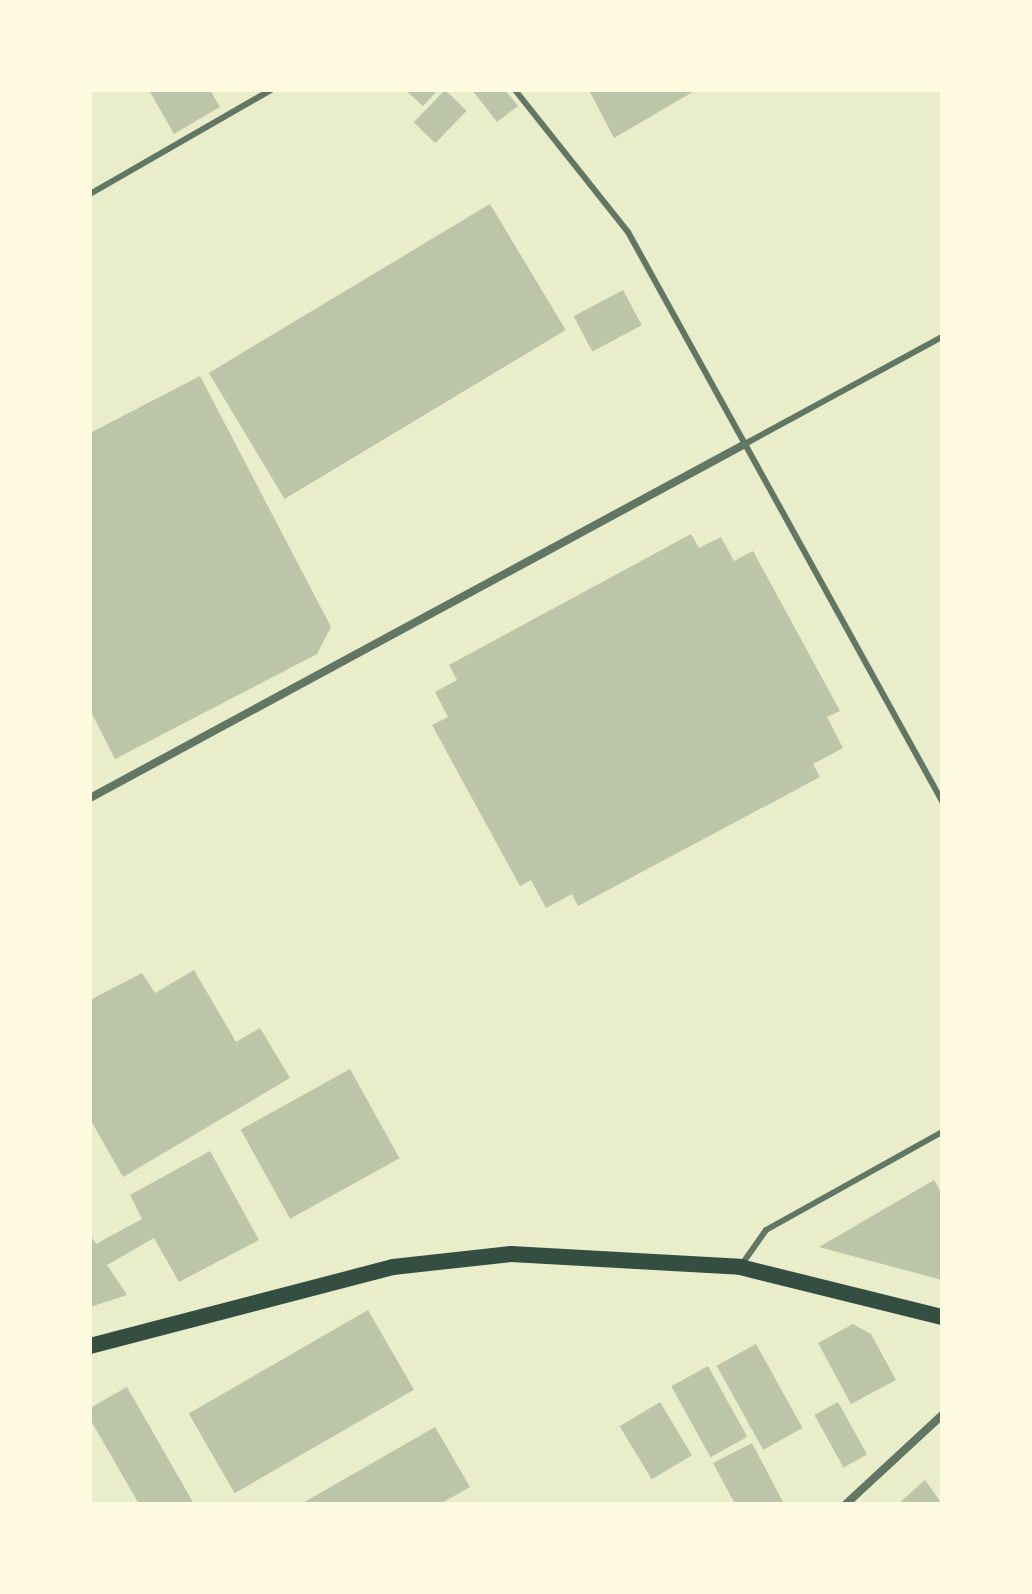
<!DOCTYPE html>
<style>
body{margin:0}
#map{position:relative;width:1032px;height:1594px;overflow:hidden;background:#e9edc9;font-family:"DejaVu Sans",sans-serif}
div>[style]{position:absolute}
[style*='--x']{left:calc(var(--x)*1px);top:calc(var(--y)*1px);width:calc(var(--w)*1px);rotate:calc(var(--a)*1deg)}
.building>*{inset:0;background:#bcc5a7;transform-origin:0 0}
.service>*{height:6px;margin:-3px;padding:0 3px;transform-origin:3px;border-radius:3px;background:#617663}
.minor>*{height:8px;margin:-4px;padding:0 4px;transform-origin:4px;border-radius:4px;background:#617663}
.secondary>*{height:16px;margin:-8px;padding:0 8px;transform-origin:8px;border-radius:8px;background:#344e41}
span{translate:-50% -50%;white-space:nowrap;text-align:center;line-height:1.15;-webkit-text-stroke:6px #fefae0;paint-order:stroke}
.frame{position:absolute;inset:0;border:92px solid #fefae0;pointer-events:none}
</style>
<div id="map">
<div class="building">
<i style="clip-path:polygon(149px 90px,210px 90px,220px 107px,174px 134px)"></i>
<i style="clip-path:polygon(405px 90px,438px 90px,423px 106px)"></i>
<i style="left:445px;top:90px;width:30px;height:45px;rotate:44deg"></i>
<i style="clip-path:polygon(472px 90px,505px 90px,518px 106px,497px 122px)"></i>
<i style="clip-path:polygon(589px 90px,696px 90px,614px 138px)"></i>
<i style="left:490px;top:204px;width:147px;height:328px;rotate:59deg"></i>
<i style="left:623px;top:290px;width:40px;height:56px;rotate:62deg"></i>
<i style="clip-path:polygon(200px 376px,331px 627px,317px 654px,115px 759px,90px 710px,90px 433px)"></i>
<i style="clip-path:polygon(691px 534px,699px 548px,721px 537px,734px 561px,753px 551px,840px 711px,827px 717px,843px 748px,813px 764px,820px 777px,578px 906px,572px 894px,546px 908px,531px 880px,520px 886px,432px 725px,448px 717px,435px 692px,457px 680px,449px 665px)"></i>
<i style="clip-path:polygon(194px 970px,236px 1042px,260px 1028px,290px 1078px,123px 1177px,90px 1119px,90px 1000px,142px 973px,155px 993px)"></i>
<i style="left:350px;top:1069px;width:102px;height:125px;rotate:61deg"></i>
<i style="clip-path:polygon(210px 1151px,259px 1240px,179px 1282px,154px 1238px,107px 1265px,127px 1295px,90px 1307px,90px 1234px,96px 1244px,142px 1219px,130px 1195px)"></i>
<i style="clip-path:polygon(934px 1180px,942px 1194px,942px 1280px,819px 1247px)"></i>
<i style="left:368px;top:1310px;width:92px;height:207px;rotate:60deg"></i>
<i style="clip-path:polygon(853px 1324px,871px 1334px,896px 1380px,851px 1404px,818px 1343px)"></i>
<i style="left:756px;top:1344px;width:96px;height:45px;rotate:61deg"></i>
<i style="left:708px;top:1366px;width:81px;height:42px;rotate:61deg"></i>
<i style="clip-path:polygon(127px 1387px,194px 1504px,139px 1504px,90px 1419px,90px 1408px)"></i>
<i style="left:660px;top:1402px;width:62px;height:47px;rotate:59deg"></i>
<i style="left:838px;top:1402px;width:60px;height:27px;rotate:61deg"></i>
<i style="clip-path:polygon(435px 1427px,470px 1487px,440px 1504px,301px 1504px)"></i>
<i style="clip-path:polygon(752px 1443px,784px 1504px,735px 1504px,713px 1463px)"></i>
<i style="clip-path:polygon(925px 1480px,942px 1504px,898px 1504px)"></i>
</div>
<div class="service">
<i style="--x:515;--y:90;--w:181;--a:51.5"></i>
<i style="--x:628;--y:232;--w:650;--a:61.11"></i>
<i style="--x:90;--y:194;--w:209;--a:-29.9"></i>
<i style="--x:743;--y:445;--w:226;--a:-28.5"></i>
<i style="--x:740;--y:1267;--w:45;--a:-54.9"></i>
<i style="--x:766;--y:1230;--w:201;--a:-29.1"></i>
</div>
<div class="minor">
<i style="--x:90;--y:798;--w:742;--a:-28.39"></i>
<i style="--x:846;--y:1504;--w:131;--a:-42.8"></i>
</div>
<div class="secondary">
<i style="--x:90;--y:1346;--w:313;--a:-14.6"></i>
<i style="--x:393;--y:1267;--w:119;--a:-6.3"></i>
<i style="--x:511;--y:1254;--w:229;--a:3.2"></i>
<i style="--x:740;--y:1267;--w:208;--a:13.9"></i>
</div>
<div class="frame"></div>
</div>
